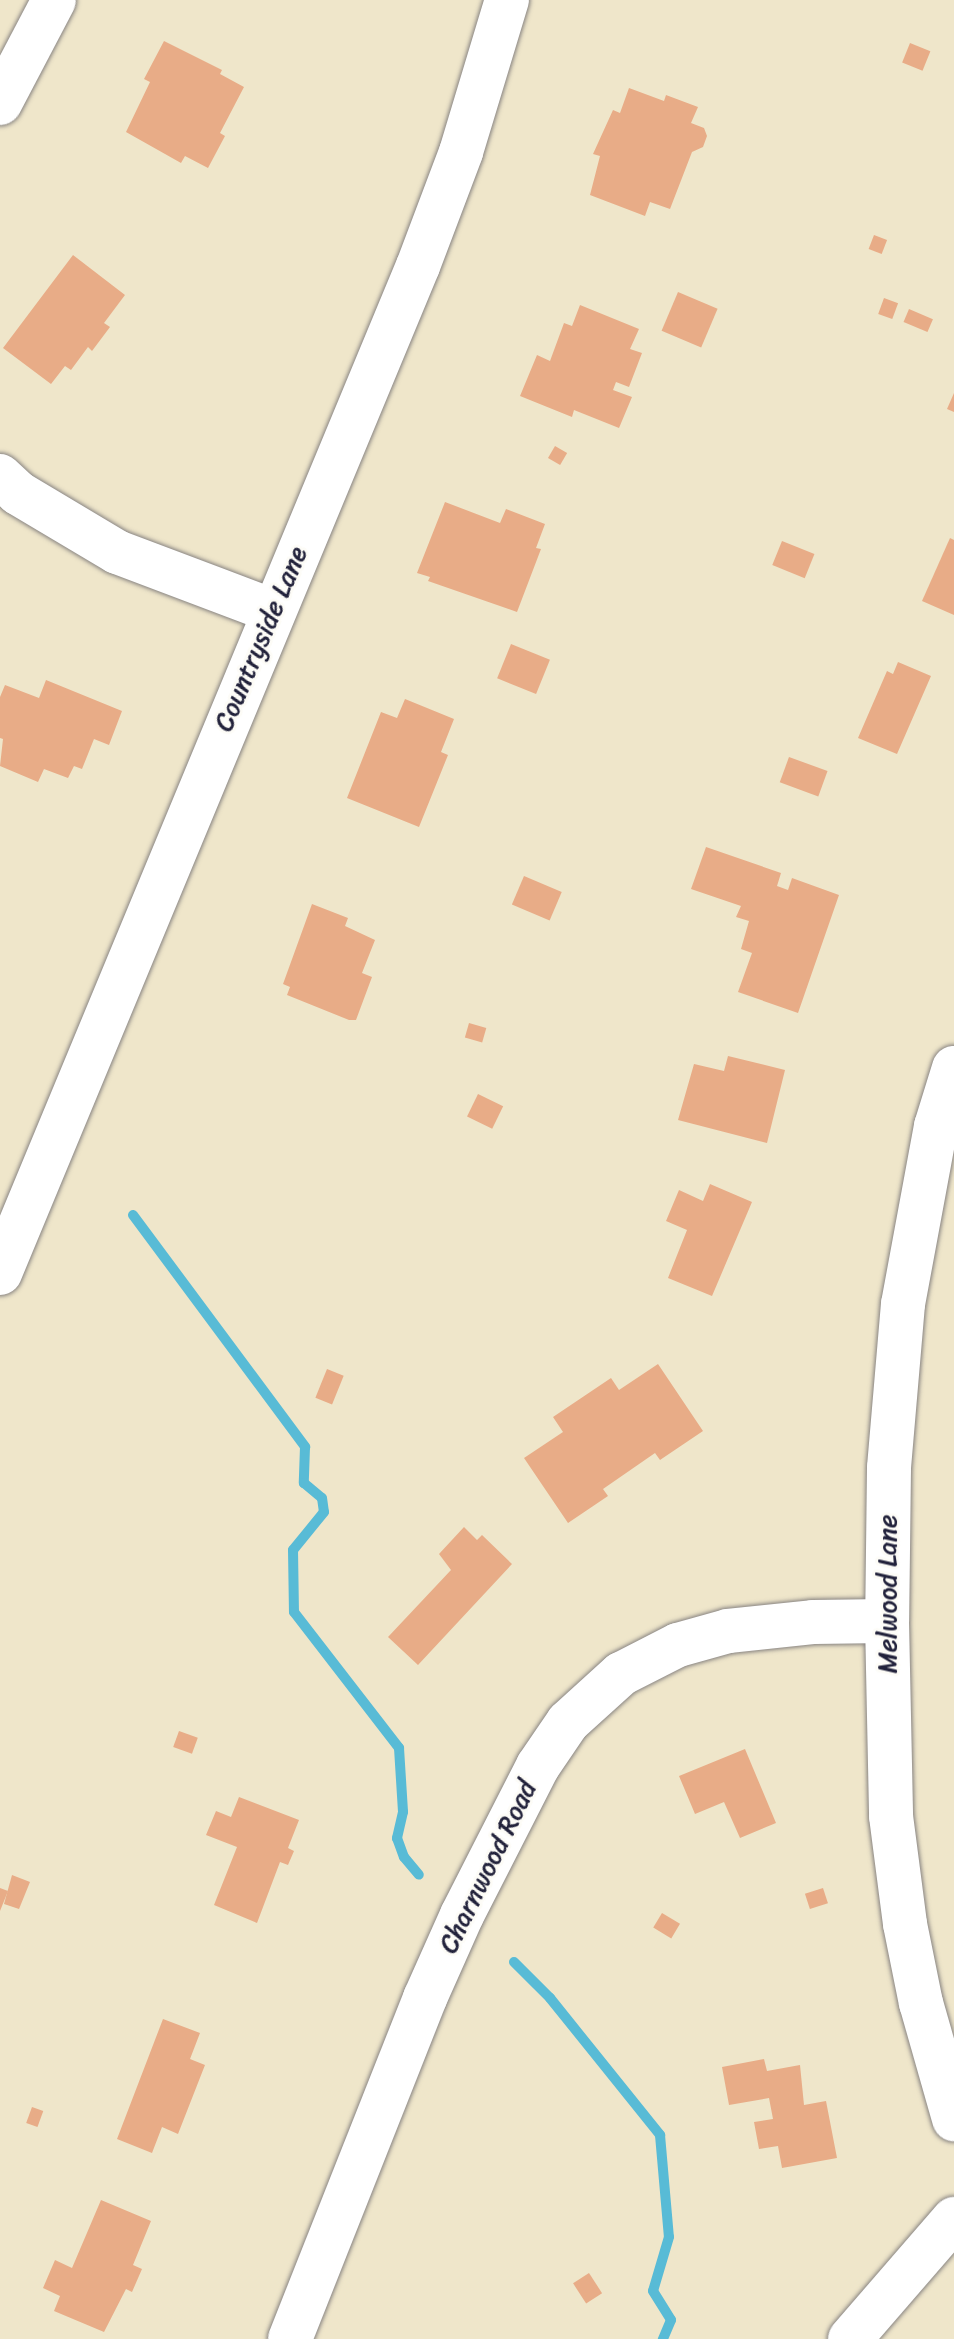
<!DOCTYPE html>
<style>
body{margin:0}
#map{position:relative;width:954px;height:2339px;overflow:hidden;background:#efe6ca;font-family:Sriracha,sans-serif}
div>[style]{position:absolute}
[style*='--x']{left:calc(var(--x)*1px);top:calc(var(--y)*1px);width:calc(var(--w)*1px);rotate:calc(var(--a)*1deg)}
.stream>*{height:10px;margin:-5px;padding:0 5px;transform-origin:5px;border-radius:5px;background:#58bbd6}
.building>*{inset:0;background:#e8ac87;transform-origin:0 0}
.roads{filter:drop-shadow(0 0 2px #888482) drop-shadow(0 0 2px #888482)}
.minor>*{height:44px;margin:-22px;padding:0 22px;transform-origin:22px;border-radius:22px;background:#fff}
span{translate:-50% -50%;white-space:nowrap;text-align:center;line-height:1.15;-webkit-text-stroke:6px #fdfcf7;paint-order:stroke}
.street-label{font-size:26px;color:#22223b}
</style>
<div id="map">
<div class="stream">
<i style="--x:133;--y:1215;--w:289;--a:53.4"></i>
<i style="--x:305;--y:1447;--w:36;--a:92"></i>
<i style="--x:304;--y:1483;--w:23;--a:40"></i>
<i style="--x:322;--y:1498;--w:14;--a:82"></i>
<i style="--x:324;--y:1512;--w:49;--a:129.2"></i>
<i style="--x:293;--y:1550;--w:62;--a:89.1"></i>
<i style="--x:294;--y:1612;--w:172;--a:52.3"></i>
<i style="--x:399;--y:1748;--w:64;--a:86.4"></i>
<i style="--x:403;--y:1812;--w:27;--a:103"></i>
<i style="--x:397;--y:1838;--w:20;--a:70"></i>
<i style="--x:404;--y:1857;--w:23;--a:50"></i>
<i style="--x:514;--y:1962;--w:51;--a:45"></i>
<i style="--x:550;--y:1998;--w:176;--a:51.2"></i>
<i style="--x:660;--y:2135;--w:102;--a:85"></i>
<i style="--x:669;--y:2237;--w:56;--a:106.5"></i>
<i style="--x:653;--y:2291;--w:34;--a:58"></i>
<i style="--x:671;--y:2320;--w:21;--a:113"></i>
</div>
<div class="building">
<i style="clip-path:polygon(164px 41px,222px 70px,220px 74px,244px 87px,220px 133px,225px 136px,208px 168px,185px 156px,181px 163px,126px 132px,150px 82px,144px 79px)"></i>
<i style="left:910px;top:43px;width:22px;height:21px;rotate:22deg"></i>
<i style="clip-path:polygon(629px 88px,664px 101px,666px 95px,698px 107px,691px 123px,704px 128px,707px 136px,703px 147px,692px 152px,670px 209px,650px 202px,645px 216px,590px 195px,600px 156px,593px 154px,613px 110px,620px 113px)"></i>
<i style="left:874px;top:235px;width:14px;height:15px;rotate:21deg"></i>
<i style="clip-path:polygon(73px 255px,125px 295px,104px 323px,110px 327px,92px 351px,88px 347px,71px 370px,65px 366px,51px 384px,3px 348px)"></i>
<i style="left:678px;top:292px;width:43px;height:42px;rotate:23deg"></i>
<i style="left:884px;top:298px;width:15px;height:17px;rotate:20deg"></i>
<i style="clip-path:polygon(580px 305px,639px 329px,630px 349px,642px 353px,629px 387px,616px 382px,613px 390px,632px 397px,619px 428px,574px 410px,572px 417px,520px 396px,537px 355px,550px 361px,564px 323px,572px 326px)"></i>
<i style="left:909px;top:309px;width:26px;height:14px;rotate:23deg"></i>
<i style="clip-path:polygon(954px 393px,954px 412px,947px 409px)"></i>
<i style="left:555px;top:446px;width:14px;height:14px;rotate:30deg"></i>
<i style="clip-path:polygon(445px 502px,500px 523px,506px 509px,545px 524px,536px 548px,541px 549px,517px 612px,428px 581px,430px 577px,417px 573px)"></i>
<i style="clip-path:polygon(950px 538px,954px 540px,954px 615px,922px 601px)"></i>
<i style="left:782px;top:541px;width:35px;height:26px;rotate:22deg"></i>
<i style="left:511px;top:644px;width:42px;height:37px;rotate:22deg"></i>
<i style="clip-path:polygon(898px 662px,931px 676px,897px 754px,858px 738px,887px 671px,893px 674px)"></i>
<i style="clip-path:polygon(46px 680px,122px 711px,109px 745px,94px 739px,82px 769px,74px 766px,68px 778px,44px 769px,38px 782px,0 766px,3px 739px,0 738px,0 697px,5px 685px,39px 698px)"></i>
<i style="clip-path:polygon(405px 699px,454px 719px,441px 752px,448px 755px,419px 827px,347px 798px,381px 712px,397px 718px)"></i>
<i style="left:789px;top:757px;width:41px;height:27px;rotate:20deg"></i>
<i style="clip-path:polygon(706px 847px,781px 873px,777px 886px,788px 890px,792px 878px,839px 895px,798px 1013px,738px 992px,752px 953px,741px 949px,749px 921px,736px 917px,741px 906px,691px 889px)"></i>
<i style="left:524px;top:876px;width:41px;height:31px;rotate:23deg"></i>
<i style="clip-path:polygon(312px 904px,348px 918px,345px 926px,375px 940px,362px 973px,372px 977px,356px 1020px,349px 1020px,287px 995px,290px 987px,283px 984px)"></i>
<i style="left:469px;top:1023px;width:18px;height:15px;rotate:16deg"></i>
<i style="clip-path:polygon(728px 1056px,785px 1070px,767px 1143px,678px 1120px,694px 1064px,724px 1071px)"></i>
<i style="left:478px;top:1094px;width:28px;height:25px;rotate:26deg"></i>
<i style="clip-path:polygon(710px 1184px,752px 1202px,712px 1296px,668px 1278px,687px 1230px,666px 1221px,679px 1190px,703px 1201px)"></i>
<i style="clip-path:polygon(658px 1364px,703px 1431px,660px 1460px,655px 1453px,603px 1489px,608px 1496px,568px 1523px,524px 1458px,563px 1432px,553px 1417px,611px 1378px,619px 1390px)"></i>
<i style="left:327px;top:1369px;width:18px;height:31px;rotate:22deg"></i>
<i style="clip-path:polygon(464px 1527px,477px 1540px,482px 1535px,512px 1564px,418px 1665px,388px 1637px,451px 1570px,439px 1554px)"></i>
<i style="left:179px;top:1731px;width:20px;height:17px;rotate:20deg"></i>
<i style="clip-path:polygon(745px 1749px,776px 1823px,740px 1838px,724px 1802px,695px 1814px,679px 1776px)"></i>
<i style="clip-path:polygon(239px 1797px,299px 1820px,288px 1848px,294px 1851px,288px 1865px,280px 1862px,257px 1923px,214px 1905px,237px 1847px,206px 1835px,216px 1811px,231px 1817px)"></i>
<i style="clip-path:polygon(12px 1875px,30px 1882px,19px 1909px,4px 1904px)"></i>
<i style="clip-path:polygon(0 1888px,8px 1891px,0 1911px)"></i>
<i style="left:823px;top:1888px;width:16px;height:19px;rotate:72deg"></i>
<i style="left:662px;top:1913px;width:21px;height:17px;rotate:31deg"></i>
<i style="clip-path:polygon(163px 2019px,200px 2033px,190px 2059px,205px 2065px,178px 2134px,162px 2127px,152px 2153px,117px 2139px)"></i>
<i style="clip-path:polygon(764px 2059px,767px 2071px,800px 2065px,804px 2105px,826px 2101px,837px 2158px,782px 2168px,778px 2146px,759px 2149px,754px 2122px,773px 2119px,769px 2098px,729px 2105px,722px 2067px)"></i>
<i style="left:32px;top:2107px;width:12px;height:17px;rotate:20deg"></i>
<i style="clip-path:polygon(101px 2200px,151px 2221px,133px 2265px,142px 2269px,132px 2292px,126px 2289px,104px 2332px,54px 2311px,60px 2296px,43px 2288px,55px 2260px,72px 2268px)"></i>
<i style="left:589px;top:2273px;width:24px;height:19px;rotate:57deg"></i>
</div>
<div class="roads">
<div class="minor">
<i style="--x:0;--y:103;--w:116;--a:-62.3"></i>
<i style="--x:0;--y:476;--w:25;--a:43"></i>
<i style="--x:18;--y:493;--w:115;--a:30.8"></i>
<i style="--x:117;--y:552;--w:167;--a:20.7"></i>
<i style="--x:954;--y:1068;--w:61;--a:107.2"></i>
<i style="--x:936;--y:1126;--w:181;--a:100.5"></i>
<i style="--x:903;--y:1304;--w:165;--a:94.9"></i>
<i style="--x:889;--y:1468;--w:153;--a:90.7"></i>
<i style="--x:887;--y:1621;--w:195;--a:88.8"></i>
<i style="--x:891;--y:1816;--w:109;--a:82.6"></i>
<i style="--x:905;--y:1924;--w:81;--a:78.6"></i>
<i style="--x:921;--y:2003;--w:121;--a:74.1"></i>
<i style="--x:0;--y:1273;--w:1090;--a:-67.46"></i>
<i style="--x:418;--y:266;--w:122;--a:-69.3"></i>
<i style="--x:461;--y:152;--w:159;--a:-73.2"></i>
<i style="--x:290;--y:2339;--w:367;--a:-68.4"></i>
<i style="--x:425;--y:1998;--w:91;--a:-66"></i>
<i style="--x:462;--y:1915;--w:167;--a:-63"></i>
<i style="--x:538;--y:1766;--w:53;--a:-55.7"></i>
<i style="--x:568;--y:1722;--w:72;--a:-42.2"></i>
<i style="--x:621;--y:1674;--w:64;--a:-27"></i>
<i style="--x:678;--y:1645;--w:52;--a:-15.6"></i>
<i style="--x:728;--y:1631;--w:85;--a:-6"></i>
<i style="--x:813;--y:1622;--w:74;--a:-0.8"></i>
<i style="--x:850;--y:2339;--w:159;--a:-49.1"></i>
</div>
</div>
<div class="street-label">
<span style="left:261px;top:639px;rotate:-67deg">Countryside Lane</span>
<span style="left:888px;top:1594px;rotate:-90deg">Melwood Lane</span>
<span style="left:488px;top:1867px;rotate:-64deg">Charnwood Road</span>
</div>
</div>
